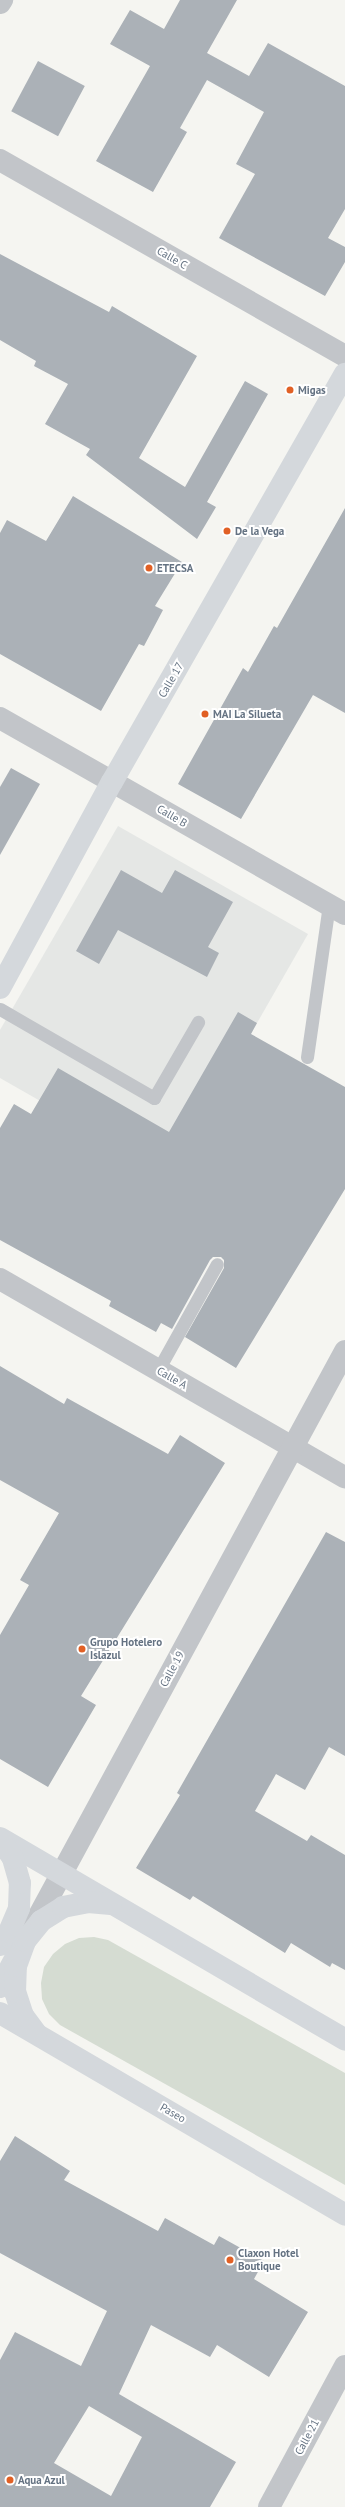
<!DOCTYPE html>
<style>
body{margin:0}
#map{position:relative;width:345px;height:2507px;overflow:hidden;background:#f5f5f1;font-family:"PT Sans",sans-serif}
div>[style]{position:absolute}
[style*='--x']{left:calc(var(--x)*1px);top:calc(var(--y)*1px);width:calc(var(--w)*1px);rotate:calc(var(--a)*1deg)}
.built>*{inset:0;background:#e5e7e5}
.green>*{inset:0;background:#d5dcd2}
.building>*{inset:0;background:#abb1b7;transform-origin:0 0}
.lane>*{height:13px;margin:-6.5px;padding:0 6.5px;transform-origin:6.5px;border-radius:6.5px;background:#c2c5c9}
.street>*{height:22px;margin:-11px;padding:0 11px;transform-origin:11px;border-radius:11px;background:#c2c5c9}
.secondary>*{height:22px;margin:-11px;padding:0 11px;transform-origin:11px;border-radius:11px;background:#d4d8dc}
.primary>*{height:22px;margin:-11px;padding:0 11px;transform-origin:11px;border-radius:11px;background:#d4d8dc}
.dots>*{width:11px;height:11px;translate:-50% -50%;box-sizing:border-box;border:2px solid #fff;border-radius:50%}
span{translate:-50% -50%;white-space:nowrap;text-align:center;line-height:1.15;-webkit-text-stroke:4px #fff;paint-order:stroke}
.street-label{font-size:11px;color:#647282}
.poi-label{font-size:11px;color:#647282;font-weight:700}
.left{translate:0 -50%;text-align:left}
</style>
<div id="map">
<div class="built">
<i style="clip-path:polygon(118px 826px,308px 934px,170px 1175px,0 1078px,0 1030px)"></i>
</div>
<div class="green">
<i style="clip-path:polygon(94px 1937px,108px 1940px,345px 2073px,345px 2185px,60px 2025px,49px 2014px,42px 1999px,41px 1983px,44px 1967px,53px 1954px,65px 1944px,79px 1938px)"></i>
</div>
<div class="building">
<i style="clip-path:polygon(180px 0,237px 0,207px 53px,249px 76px,268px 43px,345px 86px,345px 209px,328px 238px,345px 247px,345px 262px,325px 296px,219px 238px,255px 174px,236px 164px,264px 112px,207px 80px,180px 128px,187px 132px,153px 192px,96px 161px,150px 66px,110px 44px,130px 10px,164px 29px)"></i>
<i style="left:38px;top:61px;width:53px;height:57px;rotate:28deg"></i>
<i style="clip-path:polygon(0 254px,109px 312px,112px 306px,197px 356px,139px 458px,185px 487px,245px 381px,268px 394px,207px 502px,216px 507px,197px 539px,86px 455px,90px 449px,45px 424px,68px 384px,34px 366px,36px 361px,0 340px)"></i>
<i style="clip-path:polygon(73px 496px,182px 562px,155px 606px,163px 610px,144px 646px,139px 644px,101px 711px,0 654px,0 533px,7px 520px,46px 541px)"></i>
<i style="clip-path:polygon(345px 508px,345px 713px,313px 695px,241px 819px,178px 784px,243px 668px,248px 672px,274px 626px,277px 628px)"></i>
<i style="clip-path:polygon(11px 768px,40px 784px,0 855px,0 787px)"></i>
<i style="clip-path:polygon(121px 870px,162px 893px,175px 870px,233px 902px,208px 947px,219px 953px,207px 977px,118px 930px,99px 964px,76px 951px)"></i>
<i style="clip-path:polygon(238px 1012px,257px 1023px,251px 1034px,345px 1087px,345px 1189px,236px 1368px,185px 1337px,224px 1268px,224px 1260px,221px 1257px,213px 1257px,210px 1260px,172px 1329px,161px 1323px,156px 1332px,109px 1306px,111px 1301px,0 1240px,0 1128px,14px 1104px,31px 1114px,58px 1068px,169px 1132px)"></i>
<i style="clip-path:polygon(0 1366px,64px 1404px,67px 1398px,168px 1454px,180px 1435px,225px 1463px,81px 1696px,96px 1705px,48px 1787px,0 1759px,0 1635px,29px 1585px,20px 1580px,59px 1513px,0 1480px)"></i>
<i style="clip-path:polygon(326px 1532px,345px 1542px,345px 1756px,329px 1747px,305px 1790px,276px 1774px,255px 1811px,307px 1841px,311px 1835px,345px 1855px,345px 1970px,332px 1963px,330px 1967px,291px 1943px,285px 1953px,193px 1896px,190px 1900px,136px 1868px,180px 1795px,177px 1793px)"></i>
<i style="clip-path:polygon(evenodd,15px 2136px,70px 2171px,64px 2180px,158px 2231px,165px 2218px,214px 2245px,219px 2236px,264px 2261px,254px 2279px,308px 2312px,269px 2377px,217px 2345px,210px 2357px,151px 2325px,119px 2394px,236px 2462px,210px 2507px,0 2507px,0 2360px,15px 2332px,81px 2366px,107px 2311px,0 2253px,0 2161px,15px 2136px,89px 2406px,142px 2437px,111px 2496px,54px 2463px,89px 2406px)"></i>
</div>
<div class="lane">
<i style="--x:0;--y:1009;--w:178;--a:30"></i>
<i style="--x:154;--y:1098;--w:88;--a:-59.9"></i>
<i style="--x:307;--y:1057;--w:155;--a:-81.8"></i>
<i style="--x:158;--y:1370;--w:121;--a:-60.9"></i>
</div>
<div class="street">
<i style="--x:0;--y:3;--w:4;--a:-56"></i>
<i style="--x:0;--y:160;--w:397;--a:29.6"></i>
<i style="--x:0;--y:718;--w:397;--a:29.6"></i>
<i style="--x:0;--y:1279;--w:398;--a:29.9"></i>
<i style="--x:30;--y:1932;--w:661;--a:-61.53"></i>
<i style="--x:269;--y:2507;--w:160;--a:-61.7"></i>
</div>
<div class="secondary">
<i style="--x:0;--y:988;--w:234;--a:-61.5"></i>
<i style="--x:112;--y:782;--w:470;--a:-60.3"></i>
<i style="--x:0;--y:1987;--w:40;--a:-62"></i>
</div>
<div class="primary">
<i style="--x:0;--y:1838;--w:400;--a:30.3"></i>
<i style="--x:0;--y:1945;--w:16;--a:-55"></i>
<i style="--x:9;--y:1932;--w:26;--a:-67"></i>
<i style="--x:19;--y:1908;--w:25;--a:-88"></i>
<i style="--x:20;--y:1883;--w:26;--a:-106"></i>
<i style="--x:13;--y:1858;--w:22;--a:-126"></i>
<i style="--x:0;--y:2013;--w:400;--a:30.3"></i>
<i style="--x:36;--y:2033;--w:21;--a:-127"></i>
<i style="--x:23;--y:2016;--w:25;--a:-108"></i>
<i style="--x:15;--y:1992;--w:26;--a:-88"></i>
<i style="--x:16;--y:1966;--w:27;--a:-70"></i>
<i style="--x:25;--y:1941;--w:26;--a:-51"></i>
<i style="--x:41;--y:1921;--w:26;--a:-32"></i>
<i style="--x:63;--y:1907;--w:25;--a:-11"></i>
<i style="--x:88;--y:1902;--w:23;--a:5"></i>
</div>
<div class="dots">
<i style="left:290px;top:390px;background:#e16025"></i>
<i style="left:227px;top:531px;background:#e16025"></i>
<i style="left:149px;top:568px;background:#e16025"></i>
<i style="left:205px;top:714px;background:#e16025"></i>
<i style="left:82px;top:1649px;background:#e16025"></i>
<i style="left:230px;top:2260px;background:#e16025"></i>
<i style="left:10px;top:2480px;background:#e16025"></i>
</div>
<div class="street-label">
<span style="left:172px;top:258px;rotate:30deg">Calle C</span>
<span style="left:171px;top:680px;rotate:-60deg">Calle 17</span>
<span style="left:172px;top:816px;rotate:30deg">Calle B</span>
<span style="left:172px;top:1378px;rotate:30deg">Calle A</span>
<span style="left:172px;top:1669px;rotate:-62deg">Calle 19</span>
<span style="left:173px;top:2113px;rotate:30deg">Paseo</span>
<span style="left:307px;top:2437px;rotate:-62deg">Calle 21</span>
</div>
<div class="poi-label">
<span class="left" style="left:298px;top:390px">Migas</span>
<span class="left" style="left:235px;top:531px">De la Vega</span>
<span class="left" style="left:157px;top:568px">ETECSA</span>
<span class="left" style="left:213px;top:714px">MAI La Silueta</span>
<span class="left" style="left:90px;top:1649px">Grupo Hotelero<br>Islazul</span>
<span class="left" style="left:238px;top:2260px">Claxon Hotel<br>Boutique</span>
<span class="left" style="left:18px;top:2480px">Aqua Azul</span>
</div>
</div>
